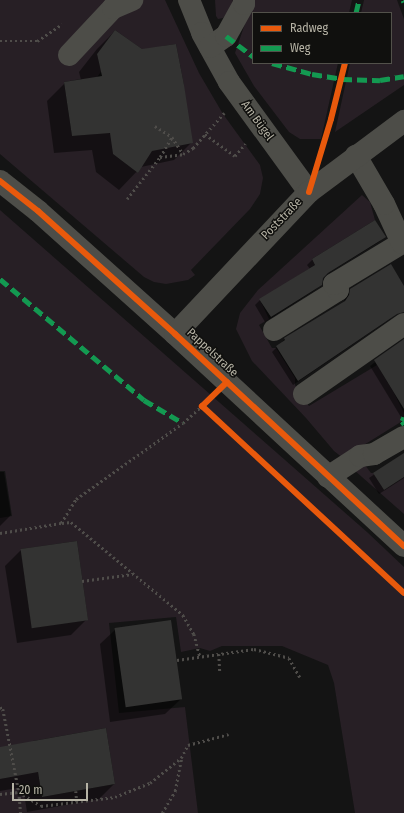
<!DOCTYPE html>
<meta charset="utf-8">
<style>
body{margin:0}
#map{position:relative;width:404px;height:813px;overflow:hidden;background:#141414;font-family:"Fira Sans Condensed",sans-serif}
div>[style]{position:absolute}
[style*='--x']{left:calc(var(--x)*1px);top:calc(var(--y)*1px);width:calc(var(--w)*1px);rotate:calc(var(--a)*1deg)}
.green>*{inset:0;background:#271f25}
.shadow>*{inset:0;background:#0007}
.building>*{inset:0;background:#333332;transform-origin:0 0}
.path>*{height:2.5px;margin-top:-1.25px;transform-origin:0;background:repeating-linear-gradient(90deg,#4f4d4a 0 2px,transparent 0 5px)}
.minor>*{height:22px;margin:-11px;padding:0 11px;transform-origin:11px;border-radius:11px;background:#4d4d48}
.quiet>*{height:5px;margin-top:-2.5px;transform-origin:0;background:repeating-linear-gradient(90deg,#139951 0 10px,transparent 0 15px)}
.cycleway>*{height:6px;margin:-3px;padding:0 3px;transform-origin:3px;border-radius:3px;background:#e8590c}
span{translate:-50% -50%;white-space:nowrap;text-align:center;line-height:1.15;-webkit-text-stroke:3px #10100e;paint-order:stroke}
.street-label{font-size:12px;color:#b6b3a5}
.legend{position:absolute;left:252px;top:12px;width:140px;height:52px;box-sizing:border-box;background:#10100e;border:1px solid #52514a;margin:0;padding:5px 7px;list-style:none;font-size:12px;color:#b6b3a5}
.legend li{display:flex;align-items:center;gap:8px;height:20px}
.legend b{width:20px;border:1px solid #52514a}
.scale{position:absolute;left:12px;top:783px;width:76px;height:18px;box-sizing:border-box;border:2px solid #b6b3a5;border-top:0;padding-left:5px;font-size:12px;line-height:14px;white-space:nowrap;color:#b6b3a5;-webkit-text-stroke:3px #10100e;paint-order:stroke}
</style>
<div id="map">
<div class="green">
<i style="clip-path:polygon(evenodd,0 0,165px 0,199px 73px,223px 114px,260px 165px,263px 178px,260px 194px,250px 209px,191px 270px,195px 275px,188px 280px,166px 284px,154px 282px,144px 277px,0 154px,0 0,115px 30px,153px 57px,163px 46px,176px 44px,184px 85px,138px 173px,113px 154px,112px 143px,115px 137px,99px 126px,95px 134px,72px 136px,64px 82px,81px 79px,92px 84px,103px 69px,100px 67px,97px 54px,115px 30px)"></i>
<i style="clip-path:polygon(215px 0,233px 0,231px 8px,223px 18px,218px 19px,216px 16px)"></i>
<i style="clip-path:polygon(253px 0,352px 0,349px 13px,253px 13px,253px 63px,338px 63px,321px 139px,300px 139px,289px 132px,254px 86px,235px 53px)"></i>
<i style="clip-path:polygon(364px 0,397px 0,404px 19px,404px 85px,335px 132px,350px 63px,391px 63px,391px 13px,361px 13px)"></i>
<i style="clip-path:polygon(362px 195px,370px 202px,375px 220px,312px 259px,315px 265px,260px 300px,269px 319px,259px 325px,272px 348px,276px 348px,295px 378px,295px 385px,309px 406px,377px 365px,394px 393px,404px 413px,404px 420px,343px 458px,334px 451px,306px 418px,252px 361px,236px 329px,240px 313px,258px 290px)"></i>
<i style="clip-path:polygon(evenodd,0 210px,367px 532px,404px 567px,404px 813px,355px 813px,334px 683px,328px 665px,282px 646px,222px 646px,210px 651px,200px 648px,181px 652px,176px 617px,109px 623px,119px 713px,185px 707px,198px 813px,0 813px,0 779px,4px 778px,0 755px,0 518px,12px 516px,5px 471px,0 471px,0 210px,77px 541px,88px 620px,32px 628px,21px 549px,77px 541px,0 210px,106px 728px,115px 784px,42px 797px,33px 741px,106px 728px)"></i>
<i style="clip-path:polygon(362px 461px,371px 473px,373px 473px,384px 490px,404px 477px,404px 514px,354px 470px)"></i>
</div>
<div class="shadow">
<i style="clip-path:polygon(115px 31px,192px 142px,174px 160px,141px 167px,119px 190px,96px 172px,92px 150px,54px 153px,47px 101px,65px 83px,81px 80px,79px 72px,97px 49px)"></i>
<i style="clip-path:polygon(374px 221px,384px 237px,379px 242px,322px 277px,321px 285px,315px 290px,265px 322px,255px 305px,260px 300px,310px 269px,307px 265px,312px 260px)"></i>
<i style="clip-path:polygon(404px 288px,404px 307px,390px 319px,293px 385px,272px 352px,285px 339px,344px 302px,346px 295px,351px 290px)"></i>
<i style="clip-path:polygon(404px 340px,404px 422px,370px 366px)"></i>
<i style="clip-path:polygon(404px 454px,404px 478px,379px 494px,369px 478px)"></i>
<i style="clip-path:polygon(0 472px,4px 472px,11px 515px,0 526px)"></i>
<i style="clip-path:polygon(76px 542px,87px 619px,71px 635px,17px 643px,5px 566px,21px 550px)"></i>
<i style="clip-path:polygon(116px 629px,181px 699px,165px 714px,110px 722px,100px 644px)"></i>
<i style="clip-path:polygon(0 748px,114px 784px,99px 799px,27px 812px,23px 787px,0 791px)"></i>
</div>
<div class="building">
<i style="clip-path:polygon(115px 30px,142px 49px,176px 44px,184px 85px,193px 143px,152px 151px,138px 173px,113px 154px,110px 133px,72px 136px,64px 82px,102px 76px,97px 54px)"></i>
<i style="clip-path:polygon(375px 220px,386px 237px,328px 273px,323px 278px,322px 285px,271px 317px,259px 299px,315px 265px,312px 259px)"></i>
<i style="clip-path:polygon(391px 264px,404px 286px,404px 312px,397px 314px,298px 381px,276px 346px,285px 340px,284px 338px,345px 301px,349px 295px,350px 289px)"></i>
<i style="clip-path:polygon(404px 339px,404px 409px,374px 360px)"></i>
<i style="clip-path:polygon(404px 453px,404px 477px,384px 490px,373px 473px)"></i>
<i style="left:77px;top:541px;width:80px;height:57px;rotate:82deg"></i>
<i style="left:171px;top:620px;width:80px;height:57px;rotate:82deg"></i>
<i style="clip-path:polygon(106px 728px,115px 784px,42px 797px,38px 772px,0 779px,0 747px)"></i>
</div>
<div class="path">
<i style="--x:0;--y:41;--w:37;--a:0"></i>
<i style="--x:37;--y:41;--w:30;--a:-34"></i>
<i style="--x:155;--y:126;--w:20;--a:33"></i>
<i style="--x:172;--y:137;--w:20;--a:57"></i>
<i style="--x:183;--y:154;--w:12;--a:-31"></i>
<i style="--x:193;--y:148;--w:47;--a:-48.5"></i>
<i style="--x:205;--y:134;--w:37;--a:36"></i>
<i style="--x:235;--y:156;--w:16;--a:-50"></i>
<i style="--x:160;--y:157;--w:23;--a:-7"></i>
<i style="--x:127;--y:199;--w:53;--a:-51.8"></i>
<i style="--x:160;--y:157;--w:23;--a:-59"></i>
<i style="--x:62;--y:523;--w:9;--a:-6"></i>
<i style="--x:71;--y:522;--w:146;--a:39.7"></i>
<i style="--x:183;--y:615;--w:22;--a:60"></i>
<i style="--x:194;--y:634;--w:24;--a:75"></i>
<i style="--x:0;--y:533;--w:62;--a:-9.3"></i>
<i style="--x:61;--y:523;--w:28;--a:-58"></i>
<i style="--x:76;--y:499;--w:131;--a:-35.4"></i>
<i style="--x:183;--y:423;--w:25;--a:-42"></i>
<i style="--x:82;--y:581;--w:51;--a:-7.8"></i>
<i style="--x:219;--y:654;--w:18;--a:87"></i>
<i style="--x:177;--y:660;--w:78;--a:-8.1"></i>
<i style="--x:254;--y:649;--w:36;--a:14"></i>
<i style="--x:289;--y:658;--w:22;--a:60"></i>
<i style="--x:0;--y:707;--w:4;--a:34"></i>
<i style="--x:3;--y:709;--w:85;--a:79.1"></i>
<i style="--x:19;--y:792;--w:21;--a:85"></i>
<i style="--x:76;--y:791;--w:11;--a:85"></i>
<i style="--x:0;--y:794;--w:19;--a:-6"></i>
<i style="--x:19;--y:792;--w:26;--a:32"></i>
<i style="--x:41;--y:806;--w:75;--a:-6.9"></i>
<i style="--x:115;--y:797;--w:38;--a:-22"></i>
<i style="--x:150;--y:783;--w:40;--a:-39"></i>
<i style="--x:181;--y:758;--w:15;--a:-62"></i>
<i style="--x:188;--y:745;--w:42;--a:-15"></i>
<i style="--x:162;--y:813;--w:26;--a:-59"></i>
<i style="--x:175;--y:791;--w:33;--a:-79"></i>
</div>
<div class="minor">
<i style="--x:189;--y:0;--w:35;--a:68"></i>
<i style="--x:202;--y:33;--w:56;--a:61.1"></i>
<i style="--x:229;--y:82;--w:136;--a:54"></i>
<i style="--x:210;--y:47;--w:19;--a:-35"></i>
<i style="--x:226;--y:36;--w:37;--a:-61"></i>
<i style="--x:244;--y:4;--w:4;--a:-90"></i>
<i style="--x:69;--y:55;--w:64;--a:-46.9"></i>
<i style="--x:113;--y:8;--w:21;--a:-23"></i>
<i style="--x:0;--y:181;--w:48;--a:38.3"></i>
<i style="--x:38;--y:211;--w:184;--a:41.9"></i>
<i style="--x:175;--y:334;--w:312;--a:42.8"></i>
<i style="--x:274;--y:330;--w:75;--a:-32"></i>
<i style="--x:338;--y:290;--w:7;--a:-124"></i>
<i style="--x:334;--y:284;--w:79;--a:-31.1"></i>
<i style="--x:402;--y:243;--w:43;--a:-114.8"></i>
<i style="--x:384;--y:204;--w:56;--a:-120.3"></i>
<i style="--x:175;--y:334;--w:195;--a:-46.7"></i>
<i style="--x:309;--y:192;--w:119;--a:-36.8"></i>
<i style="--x:304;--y:394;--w:122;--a:-35"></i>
<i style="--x:328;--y:477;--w:38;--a:-33"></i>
<i style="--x:360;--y:456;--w:14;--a:-8"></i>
<i style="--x:374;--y:454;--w:34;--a:-30"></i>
</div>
<div class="quiet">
<i style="--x:403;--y:0;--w:2;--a:63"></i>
<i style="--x:356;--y:13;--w:13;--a:-77"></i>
<i style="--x:226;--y:36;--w:34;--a:37"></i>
<i style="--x:272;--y:63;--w:41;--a:15.4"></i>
<i style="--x:312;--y:74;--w:30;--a:9"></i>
<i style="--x:342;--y:79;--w:38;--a:2"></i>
<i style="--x:380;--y:80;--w:24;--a:-9"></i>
<i style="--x:0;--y:279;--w:188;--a:40"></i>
<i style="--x:144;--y:400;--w:45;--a:30.5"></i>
<i style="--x:404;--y:417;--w:4;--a:117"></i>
<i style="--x:402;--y:421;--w:4;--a:56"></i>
</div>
<div class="cycleway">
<i style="--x:0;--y:181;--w:48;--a:38.3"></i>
<i style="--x:38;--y:211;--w:184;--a:41.9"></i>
<i style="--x:175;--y:334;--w:312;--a:42.8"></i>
<i style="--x:309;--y:192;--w:76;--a:-73.2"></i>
<i style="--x:331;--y:119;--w:58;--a:-76"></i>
<i style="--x:227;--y:382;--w:35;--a:136"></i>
<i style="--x:202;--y:406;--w:275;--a:42.8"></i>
</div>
<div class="street-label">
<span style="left:257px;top:121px;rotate:54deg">Am Bügel</span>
<span style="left:282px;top:219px;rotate:-46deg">Poststraße</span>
<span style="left:212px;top:353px;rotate:43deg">Pappelstraße</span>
</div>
<ul class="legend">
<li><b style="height:5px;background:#e8590c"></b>Radweg</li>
<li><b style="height:5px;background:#139951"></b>Weg</li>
</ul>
<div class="scale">20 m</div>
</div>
